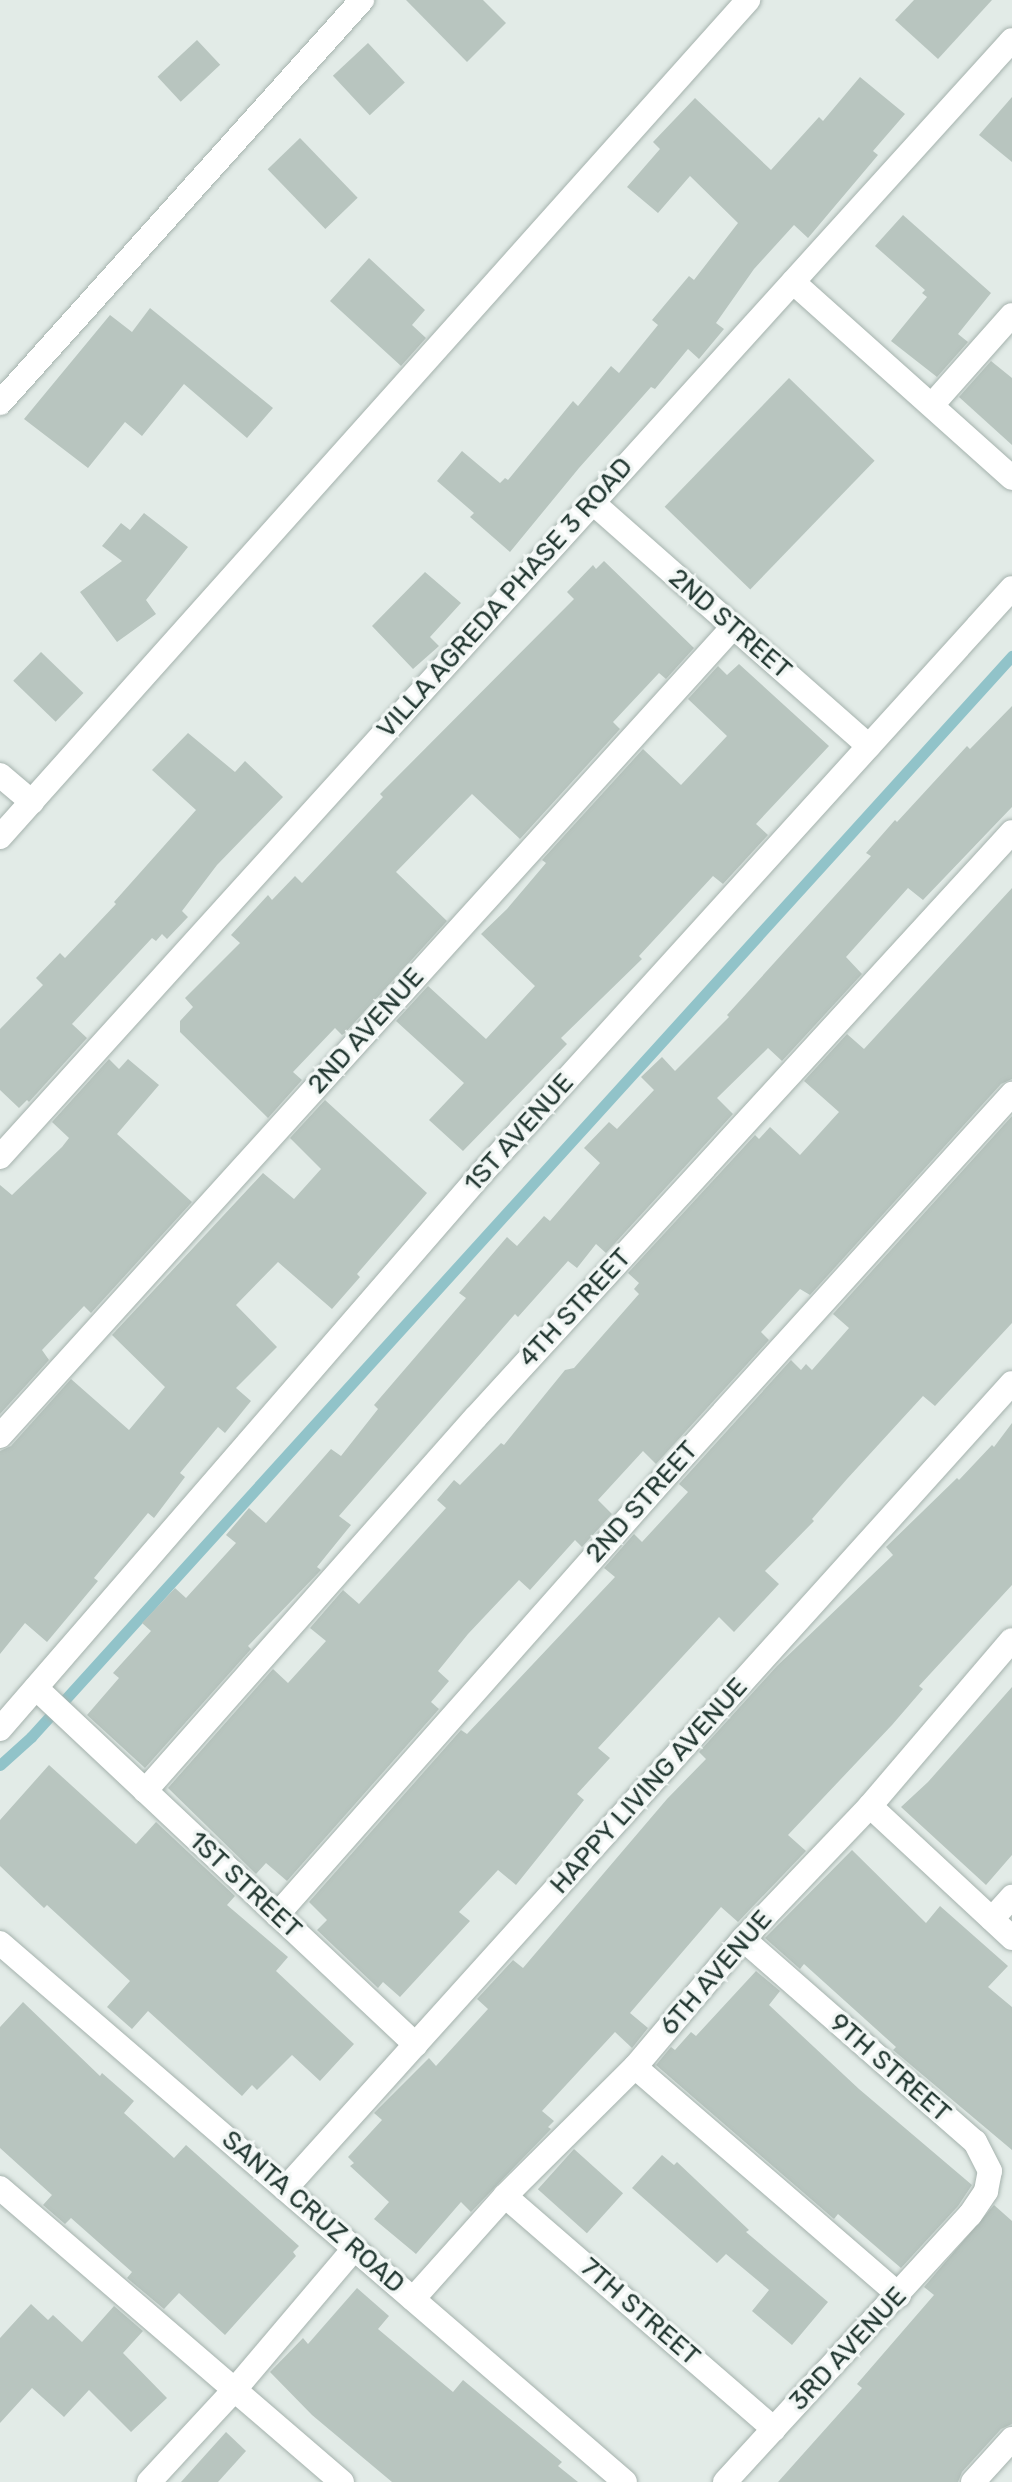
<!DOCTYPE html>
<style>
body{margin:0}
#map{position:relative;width:1012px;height:2482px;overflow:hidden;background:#e2ebe7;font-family:Rubik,sans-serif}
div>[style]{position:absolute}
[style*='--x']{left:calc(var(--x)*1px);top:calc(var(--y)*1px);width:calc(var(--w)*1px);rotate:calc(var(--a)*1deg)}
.stream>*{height:11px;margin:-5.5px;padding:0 5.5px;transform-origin:5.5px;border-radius:5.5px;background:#91c3c9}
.building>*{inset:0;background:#b8c5bf;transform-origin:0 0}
.roads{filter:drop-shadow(0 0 2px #a5b2ad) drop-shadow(0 0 2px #a5b2ad)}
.minor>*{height:24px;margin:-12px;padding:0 12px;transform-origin:12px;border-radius:12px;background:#fff}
span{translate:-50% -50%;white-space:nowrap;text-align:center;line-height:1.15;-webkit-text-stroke:7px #f2f7f5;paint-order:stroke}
.street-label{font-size:26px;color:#243933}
</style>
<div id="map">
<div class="stream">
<i style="--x:0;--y:1765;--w:42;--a:-42.1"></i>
<i style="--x:31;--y:1737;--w:1460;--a:-47.78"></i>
</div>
<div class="building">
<i style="clip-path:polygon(406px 0,483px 0,506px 23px,467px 62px)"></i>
<i style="clip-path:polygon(914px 0,992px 0,938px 59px,895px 20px)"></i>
<i style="left:197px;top:40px;width:34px;height:54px;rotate:47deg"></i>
<i style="left:368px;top:43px;width:54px;height:48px;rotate:47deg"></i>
<i style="clip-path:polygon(860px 77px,905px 114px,873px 151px,878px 155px,808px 238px,794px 225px,754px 269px,716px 323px,724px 329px,699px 359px,688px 349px,655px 389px,651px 387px,579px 468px,510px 552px,470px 517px,474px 513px,437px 481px,462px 451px,500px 483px,505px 478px,508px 480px,573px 401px,578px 406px,611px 366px,619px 373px,658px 325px,652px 320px,689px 276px,694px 280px,738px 223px,690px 176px,658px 213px,627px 187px,660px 149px,653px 142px,695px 98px,771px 170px,819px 117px,823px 121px)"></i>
<i style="clip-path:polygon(1012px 97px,1012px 162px,979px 135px)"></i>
<i style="left:300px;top:138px;width:83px;height:45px;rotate:46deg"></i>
<i style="clip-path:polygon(903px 215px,991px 293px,958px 334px,968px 342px,937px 377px,891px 341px,927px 297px,922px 293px,925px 290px,875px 246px)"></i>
<i style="clip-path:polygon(369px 258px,425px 310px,412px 325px,426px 338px,401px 366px,330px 301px)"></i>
<i style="clip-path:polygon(150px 308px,273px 408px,247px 438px,184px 384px,142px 436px,125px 422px,88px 468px,24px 419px,110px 315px,132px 332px)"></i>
<i style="clip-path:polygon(991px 361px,1012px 378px,1012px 445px,959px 397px)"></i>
<i style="left:789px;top:378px;width:119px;height:179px;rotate:44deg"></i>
<i style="clip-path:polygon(144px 513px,188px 547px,146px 600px,156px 614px,117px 642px,80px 592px,122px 561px,102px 546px,121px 523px,130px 530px)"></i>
<i style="clip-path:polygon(604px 561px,694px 648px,666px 679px,659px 673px,613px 722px,620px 729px,520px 839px,472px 794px,396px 872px,447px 921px,345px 1033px,342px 1035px,335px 1028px,293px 1072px,302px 1080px,268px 1118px,180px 1032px,180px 1021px,193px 1007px,185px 998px,240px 943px,231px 935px,268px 895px,272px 900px,295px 876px,302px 883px,383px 797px,380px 794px,574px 599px,567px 592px,593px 565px,596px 569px)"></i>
<i style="clip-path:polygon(425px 572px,461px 603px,430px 637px,439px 646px,413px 669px,372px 626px)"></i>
<i style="left:41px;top:652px;width:59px;height:40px;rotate:44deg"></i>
<i style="clip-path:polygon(739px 664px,829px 746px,756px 824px,768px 835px,723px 884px,713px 876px,639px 956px,642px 959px,561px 1038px,567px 1044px,463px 1151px,429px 1120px,464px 1083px,396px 1021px,428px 986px,486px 1039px,535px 986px,481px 934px,507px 909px,546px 863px,542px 860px,643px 749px,681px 785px,727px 736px,688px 699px,718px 666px,727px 675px)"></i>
<i style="clip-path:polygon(1012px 706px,1012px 807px,923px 900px,908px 888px,846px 957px,862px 974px,782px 1061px,768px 1048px,717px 1098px,733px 1114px,606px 1253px,596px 1244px,577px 1268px,568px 1261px,518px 1317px,515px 1314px,339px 1516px,351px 1525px,317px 1567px,321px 1570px,248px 1646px,251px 1649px,145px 1768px,87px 1715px,119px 1678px,113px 1673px,151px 1631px,142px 1623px,175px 1588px,186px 1598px,236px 1543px,226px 1535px,249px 1508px,266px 1523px,331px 1449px,341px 1456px,378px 1409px,374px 1405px,466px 1298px,459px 1293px,507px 1237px,517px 1246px,544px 1216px,550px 1221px,600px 1163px,584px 1148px,609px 1122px,617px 1129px,654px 1090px,641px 1077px,662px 1057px,675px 1071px,729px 1017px,727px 1015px,871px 856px,866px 853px,895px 820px,897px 822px,967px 746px,970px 749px)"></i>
<i style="clip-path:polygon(188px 733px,235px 772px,245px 761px,283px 797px,217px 865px,182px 911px,188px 917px,167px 939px,162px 934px,156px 941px,152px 938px,72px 1024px,87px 1038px,29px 1102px,27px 1100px,19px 1108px,0 1090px,0 1029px,43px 985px,36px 978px,60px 953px,65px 958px,116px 904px,114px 902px,196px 810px,152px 770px)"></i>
<i style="clip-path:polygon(1012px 888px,1012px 1079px,1001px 1084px,810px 1295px,800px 1289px,761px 1332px,769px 1340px,656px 1464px,643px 1451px,598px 1500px,612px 1514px,582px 1547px,575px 1540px,530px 1590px,519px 1580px,468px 1634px,438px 1671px,449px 1681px,431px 1702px,439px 1709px,287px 1881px,266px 1863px,256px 1874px,168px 1788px,273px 1669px,288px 1683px,326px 1641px,310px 1628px,343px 1590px,359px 1604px,446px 1508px,437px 1500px,454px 1480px,460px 1485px,501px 1443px,504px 1445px,565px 1370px,574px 1368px,639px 1294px,634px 1289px,639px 1283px,628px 1273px,755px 1135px,759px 1139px,770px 1127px,800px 1155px,839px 1112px,804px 1081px,847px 1034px,864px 1049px)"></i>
<i style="clip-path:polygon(109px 1059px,119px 1069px,128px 1059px,159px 1085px,117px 1134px,192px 1202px,91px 1313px,84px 1306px,42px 1350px,49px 1360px,0 1414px,0 1185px,12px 1195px,62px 1147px,69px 1138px,52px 1122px)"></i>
<i style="clip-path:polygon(325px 1100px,427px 1193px,357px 1274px,360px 1277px,332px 1309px,278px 1262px,236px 1305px,277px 1347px,236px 1388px,251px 1401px,225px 1433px,218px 1427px,180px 1473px,185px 1477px,154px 1518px,148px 1513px,94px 1578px,98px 1581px,47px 1642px,25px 1623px,0 1654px,0 1451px,11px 1446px,71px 1379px,129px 1430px,165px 1387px,112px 1335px,263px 1173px,294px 1199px,321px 1169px,290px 1138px)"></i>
<i style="clip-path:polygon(1012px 1116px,1012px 1323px,935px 1406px,923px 1396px,847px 1479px,812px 1519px,814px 1521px,765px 1571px,779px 1584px,734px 1632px,719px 1617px,598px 1748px,610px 1758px,577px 1794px,584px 1800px,516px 1885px,498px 1870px,459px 1912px,470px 1921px,400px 1997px,383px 1982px,378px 1988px,317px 1930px,327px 1920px,309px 1902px,461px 1730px,467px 1734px,615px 1577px,604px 1568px,634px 1534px,642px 1542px,688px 1492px,679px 1484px,791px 1360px,801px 1370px,806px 1364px,812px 1370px,849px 1328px,833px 1314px)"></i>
<i style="clip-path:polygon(1012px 1423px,1012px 1585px,919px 1686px,923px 1689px,892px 1725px,788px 1835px,806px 1851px,738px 1922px,721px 1907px,630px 2013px,648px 2028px,632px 2048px,615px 2032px,542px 2111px,554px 2121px,548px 2127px,551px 2129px,471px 2212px,461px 2202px,416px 2254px,374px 2219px,389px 2202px,350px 2166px,354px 2163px,348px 2157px,382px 2120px,374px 2113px,429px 2058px,436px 2066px,488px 2009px,477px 1999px,513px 1960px,523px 1968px,667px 1799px,706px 1759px,699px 1752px,777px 1666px,893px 1555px,886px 1547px,957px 1478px,959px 1480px,992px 1445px,994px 1447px)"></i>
<i style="clip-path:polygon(1012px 1687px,1012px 1855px,986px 1885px,901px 1807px,928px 1782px)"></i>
<i style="clip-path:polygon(49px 1765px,136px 1844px,156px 1822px,235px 1896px,227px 1905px,288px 1957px,276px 1971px,354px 2044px,320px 2081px,292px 2055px,257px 2090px,252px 2085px,242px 2096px,148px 2011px,132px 2029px,107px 2007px,130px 1981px,47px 1905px,44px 1908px,0 1866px,0 1820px)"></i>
<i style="clip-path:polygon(852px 1850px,926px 1923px,940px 1906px,1008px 1966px,988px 1987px,1012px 2007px,1012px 2150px,893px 2050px,896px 2047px,804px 1964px,800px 1969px,765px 1938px)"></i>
<i style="clip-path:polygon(756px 1971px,780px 1991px,769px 2005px,859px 2089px,972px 2185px,958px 2206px,901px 2268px,838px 2214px,834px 2219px,656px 2065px,671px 2047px,675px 2050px,691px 2032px,696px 2036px)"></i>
<i style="clip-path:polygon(23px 2002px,100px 2076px,102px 2073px,134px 2101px,124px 2113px,174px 2158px,186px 2145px,299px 2246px,293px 2252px,296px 2256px,225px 2335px,179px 2293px,164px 2309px,127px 2278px,132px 2272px,71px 2218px,65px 2224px,43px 2205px,52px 2195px,0 2148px,0 2027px)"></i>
<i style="left:574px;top:2149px;width:66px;height:54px;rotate:42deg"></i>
<i style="clip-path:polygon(662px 2155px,674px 2165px,677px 2162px,749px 2230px,746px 2232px,828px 2302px,792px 2345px,752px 2311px,769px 2290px,726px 2254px,717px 2263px,632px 2188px)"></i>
<i style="clip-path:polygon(994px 2205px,1012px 2221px,1012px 2424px,1001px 2429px,962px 2472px,958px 2482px,778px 2482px,862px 2388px,857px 2384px,934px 2295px,924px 2287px)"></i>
<i style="clip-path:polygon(357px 2288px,389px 2316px,378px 2329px,453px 2392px,463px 2380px,562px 2462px,558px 2466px,578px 2482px,392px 2482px,312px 2415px,270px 2372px,303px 2338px,308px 2344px)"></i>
<i style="clip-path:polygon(31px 2304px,48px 2320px,53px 2315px,82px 2342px,114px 2306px,143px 2331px,123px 2353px,167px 2398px,131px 2432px,89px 2390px,64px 2417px,32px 2388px,0 2423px,0 2338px)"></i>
<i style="clip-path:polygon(226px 2432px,246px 2451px,218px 2482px,181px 2482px)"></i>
</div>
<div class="roads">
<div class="minor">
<i style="--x:793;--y:282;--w:294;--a:41.8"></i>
<i style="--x:0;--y:403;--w:542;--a:-48.07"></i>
<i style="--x:932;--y:405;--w:120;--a:-48.4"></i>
<i style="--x:592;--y:502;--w:369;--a:41.4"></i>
<i style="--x:0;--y:775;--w:42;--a:40.2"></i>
<i style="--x:0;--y:837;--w:1123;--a:-48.21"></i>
<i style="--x:0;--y:1157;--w:1507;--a:-47.82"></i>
<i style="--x:0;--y:1436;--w:1092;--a:-47.82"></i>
<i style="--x:36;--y:1688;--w:521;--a:43.21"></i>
<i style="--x:0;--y:1729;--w:736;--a:-49.08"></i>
<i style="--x:482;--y:1173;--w:789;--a:-47.82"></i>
<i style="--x:145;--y:1791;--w:499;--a:-48.5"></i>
<i style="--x:476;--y:1417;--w:793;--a:-47.5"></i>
<i style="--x:870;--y:1806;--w:194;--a:42.9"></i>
<i style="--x:277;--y:1915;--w:594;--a:-48.48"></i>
<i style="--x:671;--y:1470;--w:508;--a:-47.79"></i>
<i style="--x:992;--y:1919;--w:30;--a:-48"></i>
<i style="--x:0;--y:1943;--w:825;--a:40.77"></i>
<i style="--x:635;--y:2067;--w:349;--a:40.8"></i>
<i style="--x:0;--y:2188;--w:451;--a:40.7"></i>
<i style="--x:285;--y:2189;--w:1085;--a:-47.95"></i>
<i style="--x:505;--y:2196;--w:356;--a:40.9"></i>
<i style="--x:413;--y:2299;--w:138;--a:-48.2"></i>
<i style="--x:505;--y:2196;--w:183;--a:-44.8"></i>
<i style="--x:635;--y:2067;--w:167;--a:-49.8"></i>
<i style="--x:743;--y:1939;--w:184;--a:-46.3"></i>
<i style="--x:870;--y:1806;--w:218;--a:-49.5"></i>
<i style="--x:149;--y:2482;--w:128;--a:-47.2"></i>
<i style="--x:236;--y:2388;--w:182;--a:-49.7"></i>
<i style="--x:725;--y:2482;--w:362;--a:-47.5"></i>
<i style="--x:970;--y:2215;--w:29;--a:-56"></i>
<i style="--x:986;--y:2191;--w:20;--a:-79"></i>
<i style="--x:990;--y:2171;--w:33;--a:-117"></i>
<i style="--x:975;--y:2142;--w:308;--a:-138.8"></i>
<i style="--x:973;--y:2482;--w:58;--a:-47.8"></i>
</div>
</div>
<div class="street-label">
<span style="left:505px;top:598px;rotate:-48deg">VILLA AGREDA PHASE 3 ROAD</span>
<span style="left:730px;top:624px;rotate:41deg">2ND STREET</span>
<span style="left:366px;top:1031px;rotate:-48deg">2ND AVENUE</span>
<span style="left:519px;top:1133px;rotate:-48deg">1ST AVENUE</span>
<span style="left:575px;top:1308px;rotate:-47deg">4TH STREET</span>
<span style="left:642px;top:1502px;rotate:-48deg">2ND STREET</span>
<span style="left:649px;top:1786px;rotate:-48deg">HAPPY LIVING AVENUE</span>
<span style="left:245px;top:1885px;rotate:43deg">1ST STREET</span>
<span style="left:716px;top:1973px;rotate:-49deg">6TH AVENUE</span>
<span style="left:890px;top:2068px;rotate:41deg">9TH STREET</span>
<span style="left:313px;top:2212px;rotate:41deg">SANTA CRUZ ROAD</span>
<span style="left:640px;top:2312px;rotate:41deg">7TH STREET</span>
<span style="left:848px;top:2349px;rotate:-47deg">3RD AVENUE</span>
</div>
</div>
